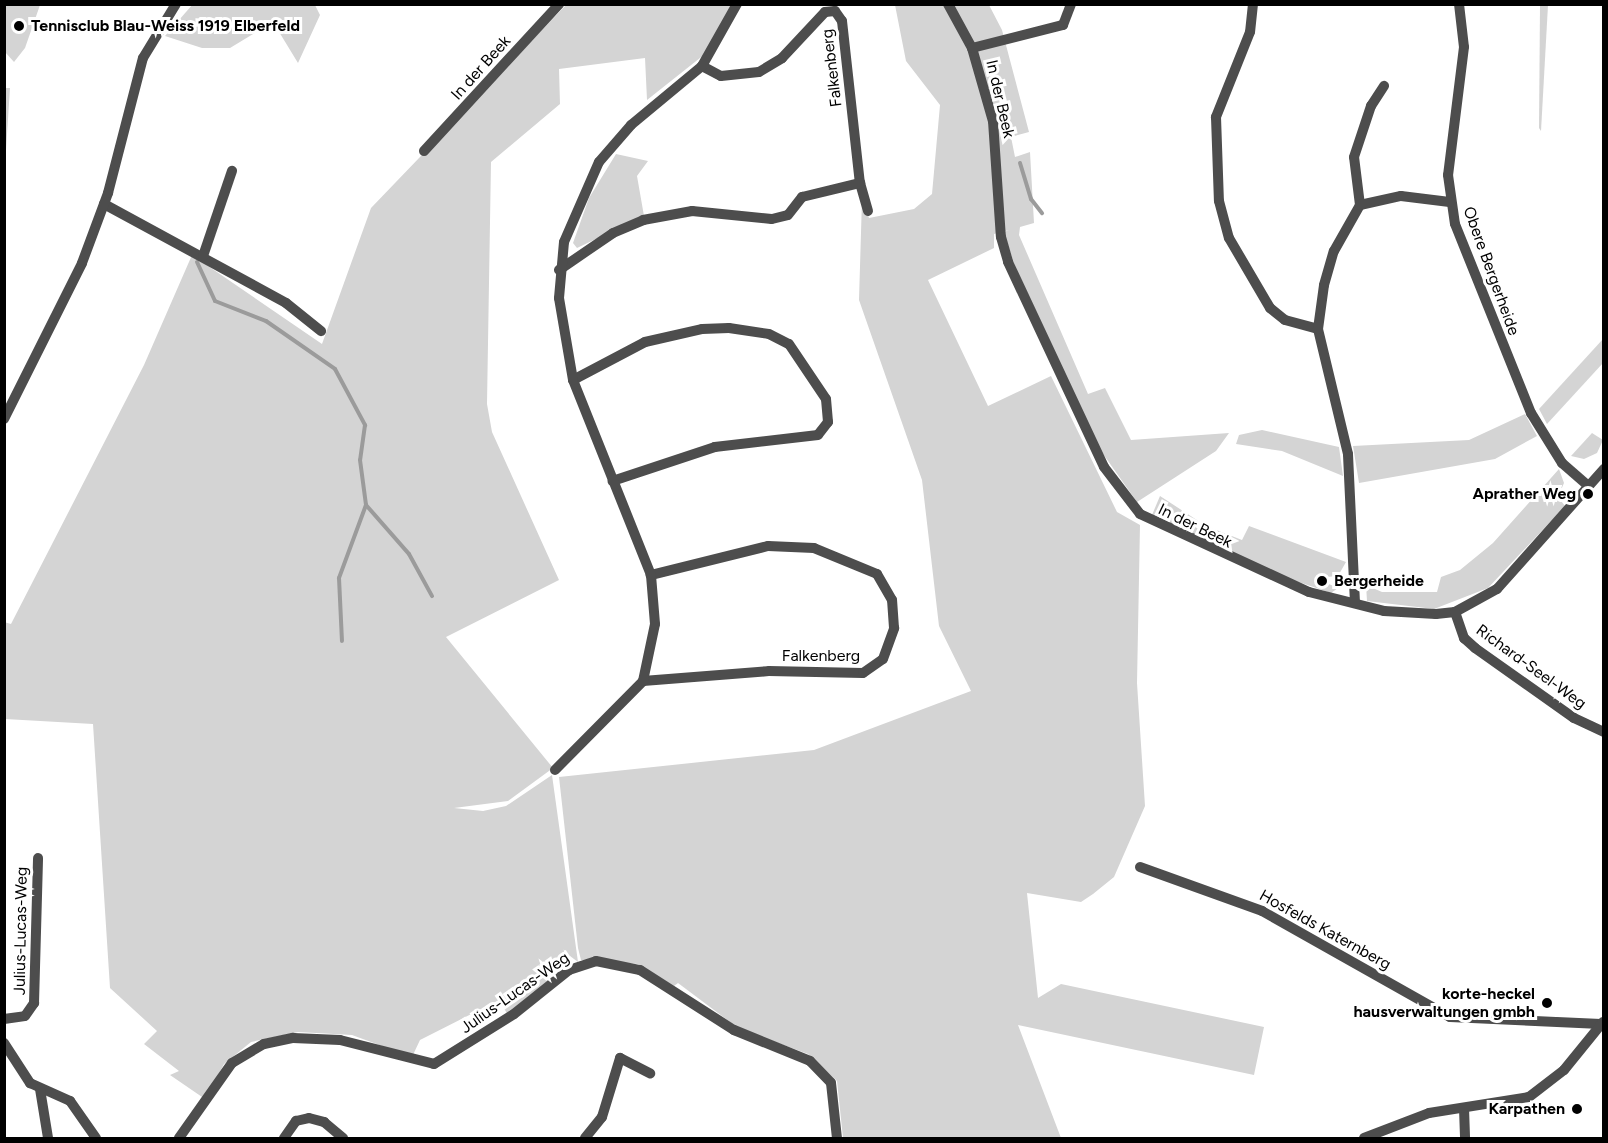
<!DOCTYPE html>
<style>
body{margin:0}
#map{position:relative;width:1608px;height:1143px;overflow:hidden;background:#fff;font-family:Figtree,sans-serif}
div>[style]{position:absolute}
[style*='--x']{left:calc(var(--x)*1px);top:calc(var(--y)*1px);width:calc(var(--w)*1px);rotate:calc(var(--a)*1deg)}
.green>*{inset:0;background:#d4d4d4}
.stream>*{height:4px;margin:-2px;padding:0 2px;transform-origin:2px;border-radius:2px;background:#9b9b9b}
.minor>*{height:10px;margin:-5px;padding:0 5px;transform-origin:5px;border-radius:5px;background:#4d4d4d}
.dots>*{width:16px;height:16px;translate:-50% -50%;box-sizing:border-box;border:3px solid #fff;border-radius:50%}
span{translate:-50% -50%;white-space:nowrap;text-align:center;line-height:1.15;-webkit-text-stroke:6px #fff;paint-order:stroke}
.poi-label{font-size:16px;color:#000;font-weight:700}
.left{translate:0 -50%;text-align:left}
.right{translate:-100% -50%;text-align:right}
.street-label{font-size:16px;color:#000}
.frame{position:absolute;inset:0;border:6px solid #000;pointer-events:none}
</style>
<div id="map">
<div class="green">
<i style="clip-path:polygon(193px 4px,315px 5px,320px 15px,298px 63px,273px 22px,230px 48px,202px 48px,165px 36px)"></i>
<i style="clip-path:polygon(4px 5px,40px 5px,25px 48px,14px 62px,5px 52px)"></i>
<i style="clip-path:polygon(566px 5px,741px 5px,705px 54px,647px 100px,645px 58px,559px 69px,560px 104px,491px 162px,487px 404px,492px 432px,559px 580px,446px 637px,553px 768px,508px 801px,454px 808px,483px 811px,506px 806px,552px 775px,578px 962px,570px 956px,549px 971px,553px 981px,508px 1015px,499px 1000px,420px 1040px,412px 1057px,352px 1035px,298px 1032px,251px 1042px,224px 1064px,205px 1099px,170px 1075px,179px 1071px,144px 1044px,157px 1031px,110px 988px,93px 724px,5px 719px,4px 622px,11px 624px,144px 365px,192px 255px,322px 344px,371px 208px)"></i>
<i style="clip-path:polygon(895px 5px,989px 5px,1002px 30px,1029px 132px,1011px 137px,1015px 157px,1030px 152px,1034px 223px,1020px 227px,1019px 235px,1088px 394px,1105px 388px,1131px 440px,1229px 433px,1216px 451px,1137px 502px,1101px 451px,1014px 264px,1004px 232px,1009px 230px,994px 234px,994px 248px,928px 280px,988px 406px,1051px 376px,1117px 512px,1140px 525px,1137px 683px,1145px 806px,1114px 877px,1093px 894px,1081px 902px,1027px 893px,1038px 998px,1061px 984px,1264px 1027px,1254px 1075px,1018px 1025px,1061px 1138px,843px 1138px,837px 1081px,808px 1054px,738px 1028px,678px 983px,674px 986px,638px 964px,581px 960px,578px 948px,559px 777px,814px 750px,971px 691px,939px 626px,922px 480px,859px 300px,862px 199px,869px 218px,914px 209px,932px 194px,940px 105px,906px 61px)"></i>
<i style="clip-path:polygon(1540px 5px,1548px 5px,1541px 131px,1539px 128px)"></i>
<i style="clip-path:polygon(5px 88px,10px 88px,5px 165px,4px 88px)"></i>
<i style="clip-path:polygon(616px 154px,648px 161px,637px 176px,644px 216px,577px 248px,573px 243px,589px 198px)"></i>
<i style="clip-path:polygon(1603px 339px,1603px 363px,1547px 424px,1539px 409px)"></i>
<i style="clip-path:polygon(1525px 414px,1537px 436px,1495px 459px,1359px 483px,1353px 446px,1469px 440px)"></i>
<i style="clip-path:polygon(1262px 430px,1339px 447px,1343px 476px,1282px 451px,1236px 444px,1239px 435px)"></i>
<i style="clip-path:polygon(1592px 433px,1603px 440px,1597px 453px,1584px 459px,1571px 456px)"></i>
<i style="clip-path:polygon(1559px 469px,1564px 483px,1558px 497px,1565px 506px,1488px 588px,1434px 609px,1367px 601px,1366px 585px,1382px 592px,1437px 592px,1441px 577px,1460px 570px,1493px 543px)"></i>
<i style="clip-path:polygon(1160px 496px,1206px 526px,1242px 540px,1249px 526px,1346px 562px,1338px 576px,1315px 578px,1338px 588px,1331px 593px,1281px 576px,1152px 515px)"></i>
</div>
<div class="stream">
<i style="--x:1020;--y:163;--w:38;--a:73"></i>
<i style="--x:1031;--y:199;--w:18;--a:52"></i>
<i style="--x:197;--y:262;--w:43;--a:65.2"></i>
<i style="--x:215;--y:301;--w:55;--a:21.4"></i>
<i style="--x:266;--y:321;--w:84;--a:34.8"></i>
<i style="--x:335;--y:369;--w:64;--a:61.8"></i>
<i style="--x:365;--y:425;--w:35;--a:98"></i>
<i style="--x:360;--y:460;--w:45;--a:82.4"></i>
<i style="--x:366;--y:505;--w:78;--a:110.3"></i>
<i style="--x:339;--y:578;--w:63;--a:87.3"></i>
<i style="--x:366;--y:505;--w:65;--a:48.7"></i>
<i style="--x:409;--y:554;--w:48;--a:61.3"></i>
</div>
<div class="minor">
<i style="--x:948;--y:4;--w:50;--a:61.4"></i>
<i style="--x:972;--y:48;--w:76;--a:74"></i>
<i style="--x:993;--y:121;--w:116;--a:86.1"></i>
<i style="--x:1001;--y:237;--w:26;--a:74"></i>
<i style="--x:1008;--y:262;--w:226;--a:64.9"></i>
<i style="--x:1104;--y:467;--w:59;--a:52.5"></i>
<i style="--x:1140;--y:514;--w:186;--a:24.8"></i>
<i style="--x:1309;--y:592;--w:77;--a:14.2"></i>
<i style="--x:1384;--y:611;--w:52;--a:3.3"></i>
<i style="--x:1436;--y:614;--w:19;--a:-6"></i>
<i style="--x:1455;--y:612;--w:48;--a:-28.7"></i>
<i style="--x:1497;--y:589;--w:161;--a:-48.3"></i>
<i style="--x:1253;--y:4;--w:28;--a:96"></i>
<i style="--x:1250;--y:32;--w:92;--a:111.8"></i>
<i style="--x:1216;--y:117;--w:84;--a:88"></i>
<i style="--x:1219;--y:201;--w:38;--a:75"></i>
<i style="--x:1229;--y:238;--w:81;--a:59.6"></i>
<i style="--x:1270;--y:308;--w:19;--a:39"></i>
<i style="--x:1285;--y:320;--w:34;--a:15"></i>
<i style="--x:1459;--y:4;--w:43;--a:83.4"></i>
<i style="--x:1464;--y:47;--w:129;--a:97.1"></i>
<i style="--x:1448;--y:175;--w:49;--a:81.9"></i>
<i style="--x:1455;--y:224;--w:204;--a:68.1"></i>
<i style="--x:1531;--y:413;--w:59;--a:58.2"></i>
<i style="--x:1562;--y:463;--w:35;--a:41"></i>
<i style="--x:972;--y:48;--w:94;--a:-14.2"></i>
<i style="--x:1063;--y:25;--w:22;--a:-69"></i>
<i style="--x:702;--y:66;--w:21;--a:28"></i>
<i style="--x:721;--y:76;--w:38;--a:-6"></i>
<i style="--x:759;--y:72;--w:27;--a:-31"></i>
<i style="--x:782;--y:58;--w:63;--a:-46.9"></i>
<i style="--x:825;--y:12;--w:10;--a:-6"></i>
<i style="--x:835;--y:11;--w:12;--a:55"></i>
<i style="--x:842;--y:21;--w:163;--a:83.7"></i>
<i style="--x:860;--y:183;--w:29;--a:74"></i>
<i style="--x:424;--y:151;--w:200;--a:-47.4"></i>
<i style="--x:104;--y:204;--w:207;--a:28.5"></i>
<i style="--x:286;--y:303;--w:45;--a:38.7"></i>
<i style="--x:1360;--y:205;--w:48;--a:-97.1"></i>
<i style="--x:1354;--y:157;--w:54;--a:-71.6"></i>
<i style="--x:1371;--y:106;--w:24;--a:-57"></i>
<i style="--x:203;--y:256;--w:90;--a:-71.2"></i>
<i style="--x:559;--y:270;--w:65;--a:-34.4"></i>
<i style="--x:613;--y:233;--w:33;--a:-23"></i>
<i style="--x:643;--y:220;--w:50;--a:-10.4"></i>
<i style="--x:692;--y:211;--w:80;--a:5.7"></i>
<i style="--x:772;--y:219;--w:16;--a:-14"></i>
<i style="--x:788;--y:215;--w:23;--a:-52"></i>
<i style="--x:802;--y:197;--w:60;--a:-13.6"></i>
<i style="--x:573;--y:380;--w:81;--a:-27.8"></i>
<i style="--x:645;--y:342;--w:58;--a:-12.8"></i>
<i style="--x:702;--y:329;--w:27;--a:-2"></i>
<i style="--x:729;--y:328;--w:40;--a:8.5"></i>
<i style="--x:769;--y:334;--w:22;--a:27"></i>
<i style="--x:789;--y:344;--w:66;--a:56.1"></i>
<i style="--x:826;--y:399;--w:23;--a:85"></i>
<i style="--x:828;--y:422;--w:16;--a:128"></i>
<i style="--x:818;--y:435;--w:104;--a:173.4"></i>
<i style="--x:715;--y:447;--w:108;--a:161.6"></i>
<i style="--x:4;--y:419;--w:174;--a:-63.4"></i>
<i style="--x:82;--y:263;--w:75;--a:-69.6"></i>
<i style="--x:108;--y:193;--w:139;--a:-75.5"></i>
<i style="--x:143;--y:58;--w:63;--a:-58.6"></i>
<i style="--x:1355;--y:603;--w:149;--a:-92.7"></i>
<i style="--x:1348;--y:454;--w:129;--a:-103.5"></i>
<i style="--x:1318;--y:329;--w:44;--a:-82.2"></i>
<i style="--x:1324;--y:285;--w:35;--a:-74"></i>
<i style="--x:1334;--y:251;--w:53;--a:-60.5"></i>
<i style="--x:1360;--y:205;--w:42;--a:-12.4"></i>
<i style="--x:1401;--y:196;--w:49;--a:7"></i>
<i style="--x:1455;--y:612;--w:28;--a:71"></i>
<i style="--x:1464;--y:638;--w:15;--a:42"></i>
<i style="--x:1475;--y:648;--w:121;--a:35.3"></i>
<i style="--x:1574;--y:718;--w:33;--a:25"></i>
<i style="--x:643;--y:681;--w:126;--a:-4.5"></i>
<i style="--x:769;--y:671;--w:94;--a:1.2"></i>
<i style="--x:863;--y:673;--w:24;--a:-35"></i>
<i style="--x:883;--y:659;--w:33;--a:-70"></i>
<i style="--x:894;--y:628;--w:28;--a:-94"></i>
<i style="--x:892;--y:600;--w:30;--a:-120"></i>
<i style="--x:877;--y:574;--w:68;--a:-157.6"></i>
<i style="--x:814;--y:548;--w:46;--a:-177.5"></i>
<i style="--x:768;--y:546;--w:121;--a:166.1"></i>
<i style="--x:555;--y:770;--w:125;--a:-45.3"></i>
<i style="--x:643;--y:681;--w:58;--a:-78.1"></i>
<i style="--x:655;--y:624;--w:49;--a:-94.7"></i>
<i style="--x:651;--y:575;--w:210;--a:-111.8"></i>
<i style="--x:573;--y:380;--w:83;--a:-99.7"></i>
<i style="--x:559;--y:298;--w:56;--a:-84.9"></i>
<i style="--x:564;--y:242;--w:87;--a:-66.4"></i>
<i style="--x:599;--y:162;--w:49;--a:-49.1"></i>
<i style="--x:631;--y:125;--w:92;--a:-39.7"></i>
<i style="--x:702;--y:66;--w:71;--a:-60.6"></i>
<i style="--x:1140;--y:867;--w:130;--a:19.8"></i>
<i style="--x:1262;--y:911;--w:216;--a:29.4"></i>
<i style="--x:1450;--y:1017;--w:151;--a:2.7"></i>
<i style="--x:4;--y:1019;--w:21;--a:-8"></i>
<i style="--x:25;--y:1016;--w:16;--a:-55"></i>
<i style="--x:34;--y:1003;--w:145;--a:-88.4"></i>
<i style="--x:4;--y:1043;--w:48;--a:57"></i>
<i style="--x:30;--y:1083;--w:44;--a:24.2"></i>
<i style="--x:70;--y:1101;--w:45;--a:54.9"></i>
<i style="--x:40;--y:1089;--w:50;--a:80.7"></i>
<i style="--x:1464;--y:1108;--w:30;--a:88"></i>
<i style="--x:179;--y:1138;--w:92;--a:-54.8"></i>
<i style="--x:232;--y:1063;--w:37;--a:-31"></i>
<i style="--x:264;--y:1044;--w:30;--a:-12"></i>
<i style="--x:293;--y:1038;--w:47;--a:2.4"></i>
<i style="--x:340;--y:1040;--w:97;--a:14.3"></i>
<i style="--x:434;--y:1064;--w:94;--a:-32"></i>
<i style="--x:514;--y:1014;--w:70;--a:-38.7"></i>
<i style="--x:569;--y:970;--w:28;--a:-18"></i>
<i style="--x:596;--y:961;--w:45;--a:11.6"></i>
<i style="--x:640;--y:970;--w:112;--a:32.6"></i>
<i style="--x:734;--y:1030;--w:82;--a:22.2"></i>
<i style="--x:810;--y:1061;--w:30;--a:46"></i>
<i style="--x:831;--y:1083;--w:55;--a:83.8"></i>
<i style="--x:284;--y:1138;--w:21;--a:-55"></i>
<i style="--x:296;--y:1121;--w:13;--a:-13"></i>
<i style="--x:309;--y:1118;--w:16;--a:15"></i>
<i style="--x:324;--y:1122;--w:25;--a:40"></i>
<i style="--x:585;--y:1138;--w:27;--a:-51"></i>
<i style="--x:602;--y:1117;--w:62;--a:-73"></i>
<i style="--x:620;--y:1058;--w:34;--a:27"></i>
<i style="--x:1364;--y:1138;--w:70;--a:-21"></i>
<i style="--x:1429;--y:1113;--w:101;--a:-9.1"></i>
<i style="--x:1529;--y:1097;--w:44;--a:-37.6"></i>
<i style="--x:1564;--y:1070;--w:62;--a:-50.9"></i>
</div>
<div class="dots">
<i style="left:19px;top:26px;background:#000"></i>
<i style="left:1588px;top:494px;background:#000"></i>
<i style="left:1322px;top:581px;background:#000"></i>
<i style="left:1547px;top:1003px;background:#000"></i>
<i style="left:1577px;top:1109px;background:#000"></i>
</div>
<div class="poi-label">
<span class="left" style="left:31px;top:26px">Tennisclub Blau-Weiss 1919 Elberfeld</span>
<span class="right" style="left:1576px;top:494px">Aprather Weg</span>
<span class="left" style="left:1334px;top:581px">Bergerheide</span>
<span class="right" style="left:1535px;top:1003px">korte-heckel<br>hausverwaltungen gmbh</span>
<span class="right" style="left:1565px;top:1109px">Karpathen</span>
</div>
<div class="street-label">
<span style="left:481px;top:68px;rotate:-48deg">In der Beek</span>
<span style="left:832px;top:68px;rotate:-97deg">Falkenberg</span>
<span style="left:1000px;top:99px;rotate:77deg">In der Beek</span>
<span style="left:1491px;top:271px;rotate:70deg">Obere Bergerheide</span>
<span style="left:1195px;top:526px;rotate:26deg">In der Beek</span>
<span style="left:821px;top:656px">Falkenberg</span>
<span style="left:1531px;top:667px;rotate:36deg">Richard-Seel-Weg</span>
<span style="left:1325px;top:930px;rotate:29deg">Hosfelds Katernberg</span>
<span style="left:21px;top:931px;rotate:-89deg">Julius-Lucas-Weg</span>
<span style="left:515px;top:993px;rotate:-35deg">Julius-Lucas-Weg</span>
</div>
<div class="frame"></div>
</div>
